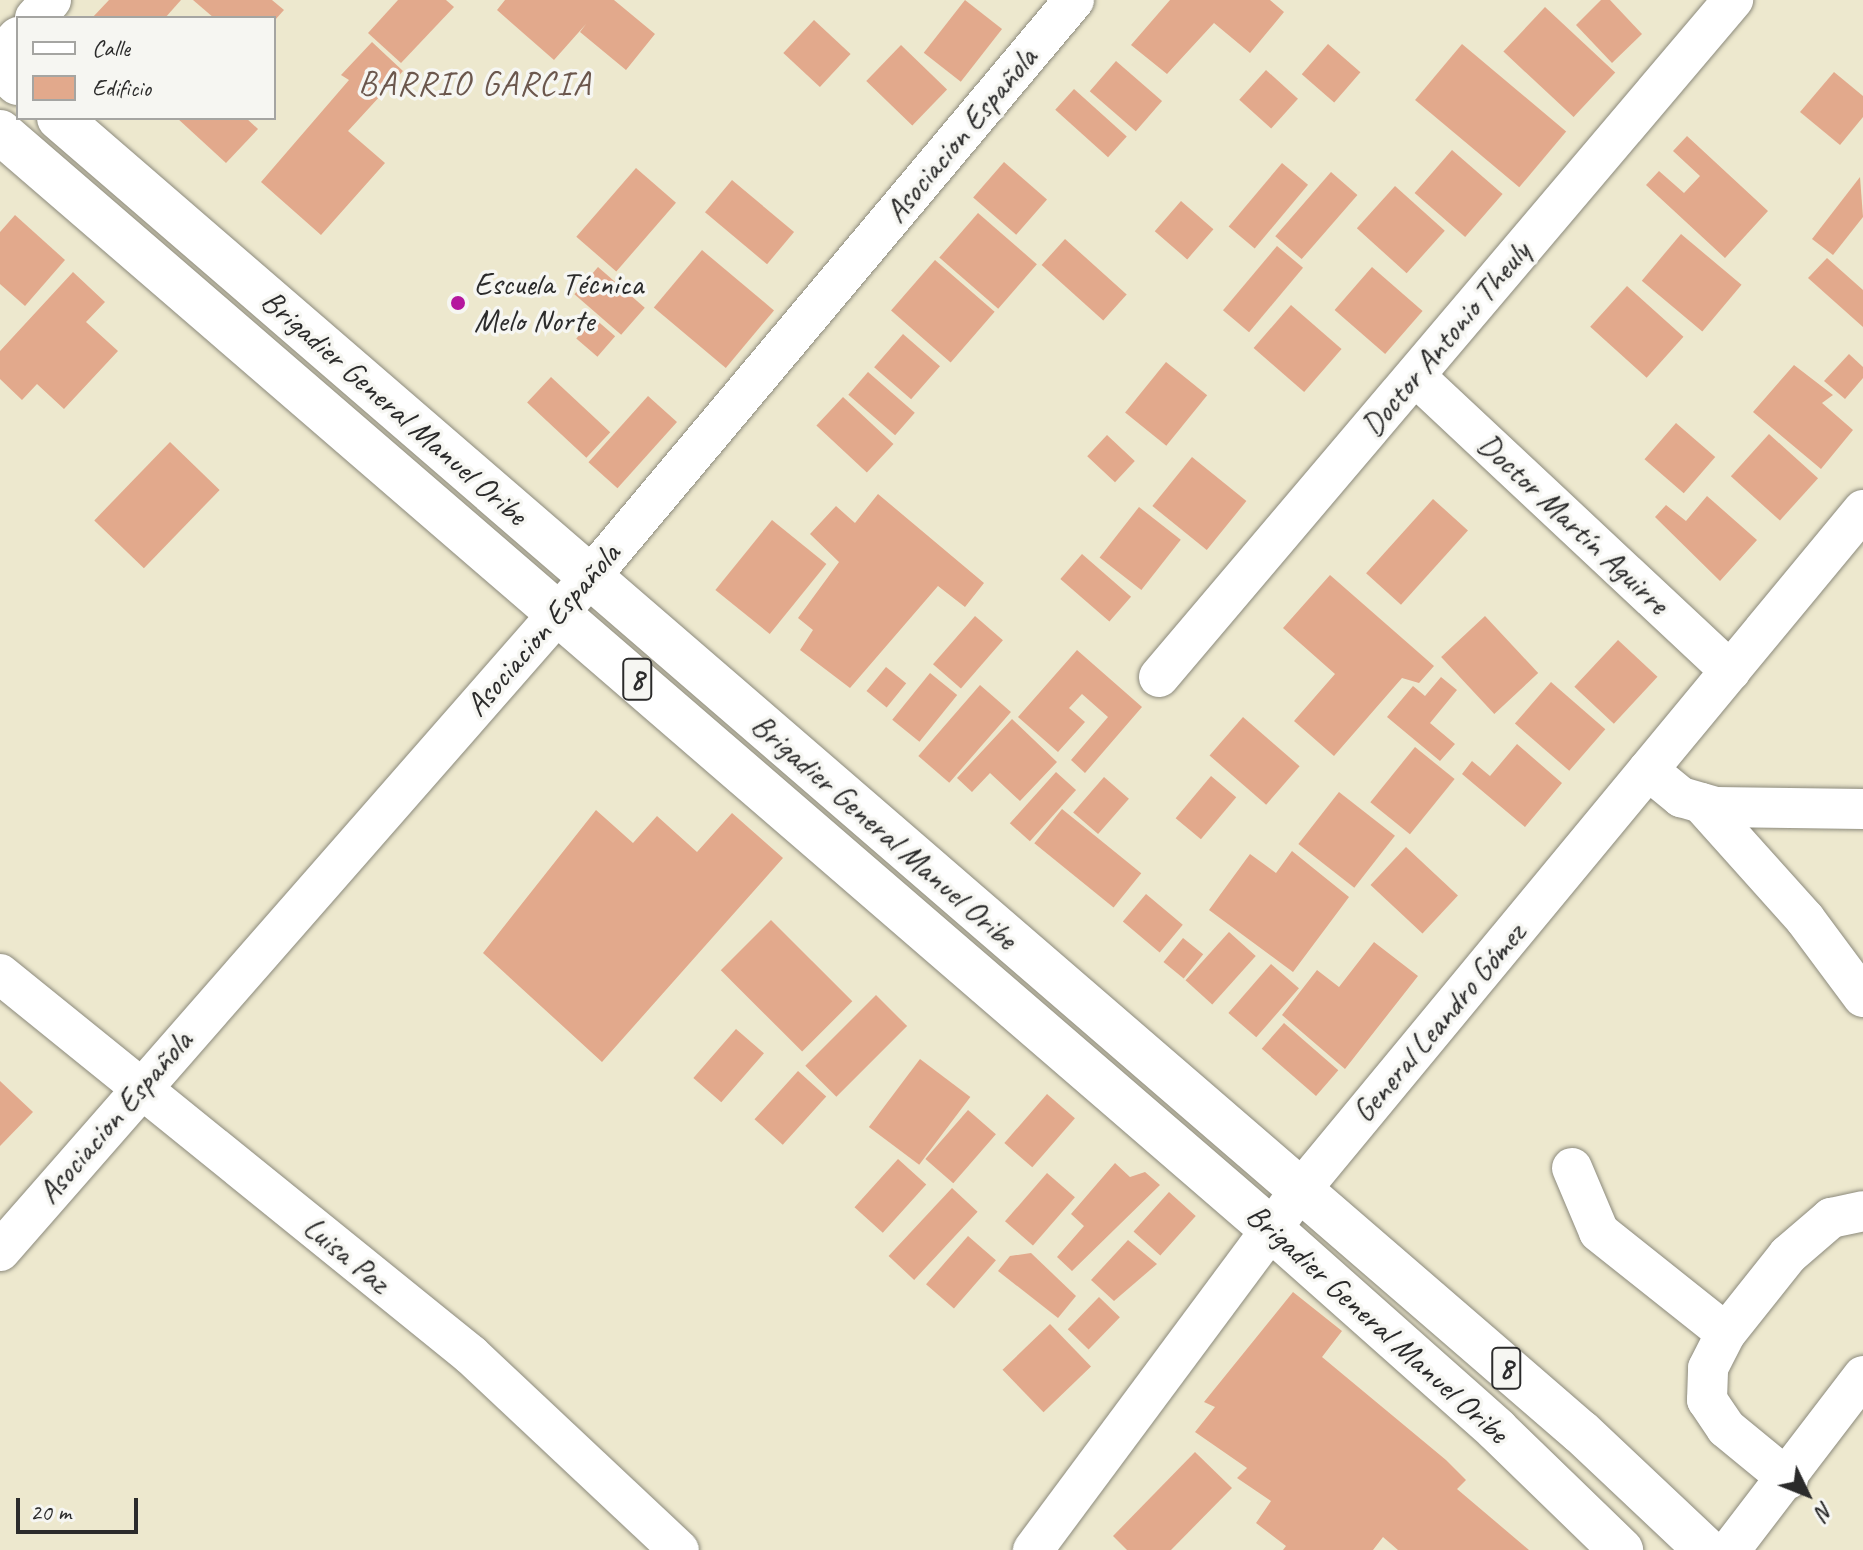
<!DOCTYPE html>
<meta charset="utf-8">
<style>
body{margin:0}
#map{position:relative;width:1863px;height:1550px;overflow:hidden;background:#ede8ce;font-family:Caveat,sans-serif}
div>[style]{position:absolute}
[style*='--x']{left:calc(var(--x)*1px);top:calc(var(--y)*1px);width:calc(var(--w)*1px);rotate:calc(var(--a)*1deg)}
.building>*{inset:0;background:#e2a98c;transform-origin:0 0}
.roads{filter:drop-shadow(0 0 2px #8c8a7c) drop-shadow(0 0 2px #8c8a7c)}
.street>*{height:40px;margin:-20px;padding:0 20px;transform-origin:20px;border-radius:20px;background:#fff}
.primary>*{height:44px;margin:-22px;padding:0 22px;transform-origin:22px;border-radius:22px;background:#fff}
.dots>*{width:22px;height:22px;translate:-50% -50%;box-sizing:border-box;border:4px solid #f6f6f2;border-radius:50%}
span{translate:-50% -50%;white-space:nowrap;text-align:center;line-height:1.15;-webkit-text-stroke:7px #f6f6f2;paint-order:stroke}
.shield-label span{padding:2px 6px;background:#f6f6f2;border:2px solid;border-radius:6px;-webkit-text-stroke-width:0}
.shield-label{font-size:30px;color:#2b2b2b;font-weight:700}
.street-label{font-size:32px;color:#2b2b2b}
.poi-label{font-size:32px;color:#2b2b2b}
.left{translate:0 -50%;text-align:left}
.neighbourhood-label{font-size:34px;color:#6b574d;letter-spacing:2px}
.legend{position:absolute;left:16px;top:16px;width:260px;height:104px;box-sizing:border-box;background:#f6f6f2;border:2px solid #a5a5a2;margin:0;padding:10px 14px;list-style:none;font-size:24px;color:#2b2b2b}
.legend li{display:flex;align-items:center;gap:16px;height:40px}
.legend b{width:40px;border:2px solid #a5a5a2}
.north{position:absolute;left:1767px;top:1454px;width:80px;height:80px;-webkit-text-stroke:6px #f6f6f2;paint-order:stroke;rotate:133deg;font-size:22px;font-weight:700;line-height:32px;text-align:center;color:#2b2b2b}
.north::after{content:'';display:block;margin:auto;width:28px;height:36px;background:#2b2b2b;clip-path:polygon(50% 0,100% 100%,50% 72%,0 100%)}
.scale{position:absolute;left:16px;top:1498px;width:122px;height:36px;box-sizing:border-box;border:4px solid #2b2b2b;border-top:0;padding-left:10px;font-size:24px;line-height:28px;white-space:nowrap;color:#2b2b2b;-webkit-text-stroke:6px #f6f6f2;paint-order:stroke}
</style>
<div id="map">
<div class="building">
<i style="clip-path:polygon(109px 0,181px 0,165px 18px,92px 18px)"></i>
<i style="clip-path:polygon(193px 0,272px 0,284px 10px,274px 21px,214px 18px)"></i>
<i style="clip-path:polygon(398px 0,446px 0,454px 7px,401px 63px,368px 33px)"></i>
<i style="clip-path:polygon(505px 0,614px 0,655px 34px,626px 70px,580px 32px,586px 24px,554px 60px,497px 10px)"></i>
<i style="left:965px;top:0;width:47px;height:67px;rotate:38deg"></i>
<i style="clip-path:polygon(1170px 0,1270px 0,1284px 12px,1250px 53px,1214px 23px,1167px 74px,1131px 45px)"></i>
<i style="clip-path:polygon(1601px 0,1610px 0,1642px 34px,1612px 63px,1576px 25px)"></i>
<i style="left:1545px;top:7px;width:96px;height:61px;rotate:43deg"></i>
<i style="left:814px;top:20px;width:50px;height:45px;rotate:43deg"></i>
<i style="clip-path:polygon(372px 42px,403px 71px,348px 131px,385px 163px,321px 235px,261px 182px,349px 80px,341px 75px)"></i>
<i style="left:1328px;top:44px;width:43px;height:40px;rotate:41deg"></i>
<i style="left:1462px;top:44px;width:136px;height:73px;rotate:40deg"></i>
<i style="left:901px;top:45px;width:64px;height:50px;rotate:44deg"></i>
<i style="left:1116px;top:61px;width:61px;height:40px;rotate:41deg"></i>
<i style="left:1266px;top:70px;width:43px;height:40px;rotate:42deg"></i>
<i style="clip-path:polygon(1834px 72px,1863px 96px,1863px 117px,1840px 145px,1800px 112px)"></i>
<i style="left:1074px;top:89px;width:71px;height:28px;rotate:42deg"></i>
<i style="clip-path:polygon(177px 118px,246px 118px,258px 129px,226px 163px)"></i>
<i style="clip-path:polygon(1687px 136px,1768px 211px,1725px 258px,1646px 185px,1659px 171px,1684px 193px,1700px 176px,1673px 151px)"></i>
<i style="left:1452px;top:150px;width:67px;height:57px;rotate:41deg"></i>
<i style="left:1004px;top:162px;width:57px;height:47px;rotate:41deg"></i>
<i style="left:1282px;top:163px;width:34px;height:83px;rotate:40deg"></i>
<i style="left:636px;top:168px;width:53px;height:91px;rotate:41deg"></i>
<i style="left:1331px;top:172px;width:35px;height:85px;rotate:41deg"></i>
<i style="clip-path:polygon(1860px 177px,1863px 217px,1833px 255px,1812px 239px)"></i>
<i style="left:732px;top:180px;width:81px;height:42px;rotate:40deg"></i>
<i style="left:1395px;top:186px;width:67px;height:57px;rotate:42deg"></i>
<i style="left:1181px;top:201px;width:43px;height:40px;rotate:41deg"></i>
<i style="left:978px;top:213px;width:78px;height:59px;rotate:41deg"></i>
<i style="clip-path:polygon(15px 215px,65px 260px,25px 306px,0 284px,0 232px)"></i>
<i style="left:1681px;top:234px;width:79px;height:61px;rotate:40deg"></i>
<i style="left:1065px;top:239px;width:83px;height:35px;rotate:42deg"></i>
<i style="left:1277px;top:246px;width:34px;height:84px;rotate:40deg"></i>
<i style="left:702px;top:250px;width:94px;height:75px;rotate:40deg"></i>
<i style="clip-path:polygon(1827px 258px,1863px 290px,1863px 327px,1808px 278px)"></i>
<i style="left:935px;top:260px;width:79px;height:67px;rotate:41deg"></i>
<i style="left:598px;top:267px;width:62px;height:36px;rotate:41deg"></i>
<i style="left:1372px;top:267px;width:67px;height:57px;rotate:41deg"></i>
<i style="clip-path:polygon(73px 272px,105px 302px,86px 322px,118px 351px,64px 409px,37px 384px,22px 400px,0 379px,0 351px)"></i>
<i style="left:1627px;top:286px;width:76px;height:55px;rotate:42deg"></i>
<i style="left:1291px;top:305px;width:67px;height:57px;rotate:41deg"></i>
<i style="left:594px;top:318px;width:28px;height:27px;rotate:41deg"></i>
<i style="left:903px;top:334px;width:49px;height:44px;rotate:41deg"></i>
<i style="clip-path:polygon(1849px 354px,1863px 367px,1863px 378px,1845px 399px,1824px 381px)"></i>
<i style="left:1166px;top:362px;width:53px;height:65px;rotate:39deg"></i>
<i style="clip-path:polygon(1794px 365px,1833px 395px,1822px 403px,1853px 430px,1821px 469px,1753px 412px)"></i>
<i style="left:868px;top:372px;width:62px;height:30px;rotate:41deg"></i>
<i style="left:551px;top:377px;width:81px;height:35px;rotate:43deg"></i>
<i style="left:648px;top:396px;width:39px;height:89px;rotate:42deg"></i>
<i style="left:843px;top:397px;width:69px;height:39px;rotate:43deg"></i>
<i style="left:1676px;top:423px;width:52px;height:48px;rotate:41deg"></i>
<i style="left:1769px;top:434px;width:66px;height:57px;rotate:42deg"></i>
<i style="left:1107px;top:435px;width:38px;height:29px;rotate:43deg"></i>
<i style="left:170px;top:442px;width:69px;height:109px;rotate:44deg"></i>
<i style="left:1192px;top:457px;width:70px;height:63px;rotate:39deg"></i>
<i style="clip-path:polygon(878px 494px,984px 583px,965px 607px,938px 586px,850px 688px,800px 650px,813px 630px,798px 618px,839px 562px,810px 534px,836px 506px,855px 523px)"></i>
<i style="clip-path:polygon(1707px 496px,1757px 540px,1720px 581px,1655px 517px,1666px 505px,1686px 521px)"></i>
<i style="left:1433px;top:499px;width:47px;height:100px;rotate:42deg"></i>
<i style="left:1139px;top:507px;width:53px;height:64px;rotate:38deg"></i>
<i style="left:772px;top:520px;width:70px;height:90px;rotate:39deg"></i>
<i style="left:1082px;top:554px;width:65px;height:33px;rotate:41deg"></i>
<i style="clip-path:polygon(1330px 575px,1434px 666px,1419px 683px,1402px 678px,1334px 756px,1294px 721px,1335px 674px,1283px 628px)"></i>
<i style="left:975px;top:616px;width:37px;height:64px;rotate:41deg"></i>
<i style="left:1485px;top:616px;width:78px;height:60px;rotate:47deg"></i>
<i style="left:1618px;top:640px;width:54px;height:64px;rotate:43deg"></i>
<i style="clip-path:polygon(1077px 650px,1142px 707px,1085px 773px,1071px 760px,1108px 717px,1082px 694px,1069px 708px,1085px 722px,1058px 752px,1018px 717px)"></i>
<i style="left:886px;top:667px;width:26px;height:31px;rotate:39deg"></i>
<i style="left:930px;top:673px;width:35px;height:60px;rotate:39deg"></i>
<i style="clip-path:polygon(1441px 677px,1457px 690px,1430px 723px,1455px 744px,1440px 761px,1387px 717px,1413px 686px,1425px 696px)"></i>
<i style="left:1551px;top:682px;width:72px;height:55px;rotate:41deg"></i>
<i style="left:980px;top:685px;width:41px;height:94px;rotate:41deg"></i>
<i style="left:1243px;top:717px;width:75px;height:51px;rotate:41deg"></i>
<i style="clip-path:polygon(1012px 719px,1057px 762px,1020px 801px,990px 773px,972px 792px,957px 778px)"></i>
<i style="clip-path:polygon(1517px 744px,1562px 783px,1525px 827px,1462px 774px,1472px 761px,1490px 776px)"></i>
<i style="left:1415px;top:747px;width:51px;height:71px;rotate:39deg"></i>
<i style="left:1056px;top:772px;width:27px;height:69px;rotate:42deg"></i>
<i style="left:1211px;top:776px;width:33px;height:55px;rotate:40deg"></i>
<i style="left:1104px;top:777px;width:33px;height:47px;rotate:41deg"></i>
<i style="left:1339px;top:792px;width:71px;height:66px;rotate:38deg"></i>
<i style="left:1062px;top:809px;width:102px;height:44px;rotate:39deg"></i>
<i style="clip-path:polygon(596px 810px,633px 843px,657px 816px,697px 852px,732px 813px,783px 858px,602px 1062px,483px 953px)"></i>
<i style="left:1406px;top:847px;width:71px;height:52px;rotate:43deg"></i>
<i style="clip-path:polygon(1292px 851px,1349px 897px,1293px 972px,1209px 910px,1250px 854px,1276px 873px)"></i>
<i style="left:1146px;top:894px;width:48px;height:36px;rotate:40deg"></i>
<i style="left:771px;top:920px;width:115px;height:71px;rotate:45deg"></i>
<i style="left:1229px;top:932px;width:36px;height:65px;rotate:42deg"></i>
<i style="left:1183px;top:938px;width:26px;height:31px;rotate:39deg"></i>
<i style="clip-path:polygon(1374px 942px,1418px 976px,1345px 1069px,1282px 1015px,1317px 970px,1339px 987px)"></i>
<i style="left:1271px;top:964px;width:37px;height:65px;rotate:41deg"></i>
<i style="left:876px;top:995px;width:44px;height:100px;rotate:45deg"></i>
<i style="left:1284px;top:1023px;width:72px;height:34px;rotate:41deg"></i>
<i style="left:736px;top:1029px;width:37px;height:65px;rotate:41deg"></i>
<i style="left:920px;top:1059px;width:63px;height:85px;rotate:37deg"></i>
<i style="left:798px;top:1071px;width:38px;height:65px;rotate:42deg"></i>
<i style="clip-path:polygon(0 1081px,33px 1112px,0 1146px)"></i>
<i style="left:1047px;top:1094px;width:37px;height:65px;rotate:41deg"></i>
<i style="left:968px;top:1110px;width:37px;height:65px;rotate:41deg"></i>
<i style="left:898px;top:1159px;width:38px;height:65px;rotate:42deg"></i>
<i style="clip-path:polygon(1115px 1163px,1130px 1177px,1145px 1172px,1160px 1185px,1072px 1271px,1057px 1257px,1084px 1226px,1071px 1214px)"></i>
<i style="left:1047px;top:1173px;width:37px;height:64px;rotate:41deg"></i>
<i style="left:952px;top:1188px;width:35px;height:93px;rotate:43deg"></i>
<i style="left:1169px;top:1192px;width:36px;height:53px;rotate:42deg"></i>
<i style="left:968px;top:1236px;width:37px;height:64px;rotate:41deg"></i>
<i style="clip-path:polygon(1128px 1240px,1157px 1264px,1114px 1301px,1091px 1280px)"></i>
<i style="clip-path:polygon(1031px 1253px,1076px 1296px,1058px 1318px,998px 1271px,1010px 1256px)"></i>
<i style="clip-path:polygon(1293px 1292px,1342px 1331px,1322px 1357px,1446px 1460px,1466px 1480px,1457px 1489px,1529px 1550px,1398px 1550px,1383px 1537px,1373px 1550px,1283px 1550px,1286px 1546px,1256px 1523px,1271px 1501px,1237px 1478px,1247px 1468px,1195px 1432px,1215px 1407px,1204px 1402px)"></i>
<i style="left:1099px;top:1297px;width:29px;height:45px;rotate:44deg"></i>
<i style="left:1050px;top:1324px;width:59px;height:66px;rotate:46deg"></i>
<i style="clip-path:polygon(1195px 1452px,1232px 1488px,1171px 1550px,1127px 1550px,1113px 1536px)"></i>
</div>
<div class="roads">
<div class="street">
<i style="--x:35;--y:18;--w:24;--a:-48"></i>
<i style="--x:0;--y:57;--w:27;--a:-48"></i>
<i style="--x:1415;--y:376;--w:432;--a:43.1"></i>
<i style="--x:1159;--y:677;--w:888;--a:-49.71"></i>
<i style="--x:1648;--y:770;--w:43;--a:39.3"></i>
<i style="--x:1681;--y:797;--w:36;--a:16"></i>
<i style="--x:1716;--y:807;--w:147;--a:0.8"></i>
<i style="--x:1701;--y:803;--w:156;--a:48.1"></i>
<i style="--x:1805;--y:919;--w:97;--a:53.4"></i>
<i style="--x:0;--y:974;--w:606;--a:38.97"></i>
<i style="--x:471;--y:1355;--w:285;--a:43.2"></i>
<i style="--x:1572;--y:1168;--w:69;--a:67.1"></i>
<i style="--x:1599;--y:1232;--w:162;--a:38.5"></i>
<i style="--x:0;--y:1251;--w:896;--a:-48.8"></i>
<i style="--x:590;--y:577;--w:753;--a:-50.01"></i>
<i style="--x:1788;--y:1479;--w:80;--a:-140.6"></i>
<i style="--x:1726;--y:1428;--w:34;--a:-124"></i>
<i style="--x:1707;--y:1400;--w:32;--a:-88"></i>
<i style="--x:1708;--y:1368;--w:39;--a:-63"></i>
<i style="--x:1726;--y:1333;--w:100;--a:-51.5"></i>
<i style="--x:1788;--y:1255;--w:57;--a:-40.7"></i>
<i style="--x:1831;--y:1218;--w:33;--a:-12"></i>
<i style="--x:1033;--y:1550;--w:446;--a:-53.4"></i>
<i style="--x:1299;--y:1192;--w:885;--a:-50.41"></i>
<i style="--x:1730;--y:1550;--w:219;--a:-52.6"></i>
</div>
<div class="primary">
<i style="--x:0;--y:67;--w:24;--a:42"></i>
<i style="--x:59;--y:118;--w:2011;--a:40.81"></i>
<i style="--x:1581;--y:1432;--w:172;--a:43.3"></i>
<i style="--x:0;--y:132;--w:1679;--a:40.8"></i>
<i style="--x:1271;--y:1229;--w:302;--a:41.6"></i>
<i style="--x:1497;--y:1430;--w:173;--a:44.1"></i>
</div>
</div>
<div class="dots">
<i style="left:458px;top:303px;background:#b5179e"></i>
</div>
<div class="shield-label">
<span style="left:637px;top:679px">8</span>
<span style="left:1506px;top:1368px">8</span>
</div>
<div class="street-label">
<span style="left:961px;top:135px;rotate:-50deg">Asociacion Española</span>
<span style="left:1446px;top:339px;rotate:-50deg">Doctor Antonio Theuly</span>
<span style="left:394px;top:408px;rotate:41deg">Brigadier General Manuel Oribe</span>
<span style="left:1573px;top:524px;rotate:43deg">Doctor Martín Aguirre</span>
<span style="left:543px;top:630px;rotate:-49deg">Asociacion Española</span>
<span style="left:884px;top:832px;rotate:41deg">Brigadier General Manuel Oribe</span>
<span style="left:1439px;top:1023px;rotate:-50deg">General Leandro Gómez</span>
<span style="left:115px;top:1117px;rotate:-49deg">Asociacion Española</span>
<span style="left:346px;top:1255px;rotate:39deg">Luisa Paz</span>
<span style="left:1377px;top:1324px;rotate:42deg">Brigadier General Manuel Oribe</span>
</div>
<div class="poi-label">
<span class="left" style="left:474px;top:303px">Escuela Técnica<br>Melo Norte</span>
</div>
<div class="neighbourhood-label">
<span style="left:475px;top:83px">BARRIO GARCIA</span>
</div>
<ul class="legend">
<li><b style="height:10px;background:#fff"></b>Calle</li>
<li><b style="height:22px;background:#e2a98c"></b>Edificio</li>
</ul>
<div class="north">N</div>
<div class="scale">20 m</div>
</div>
